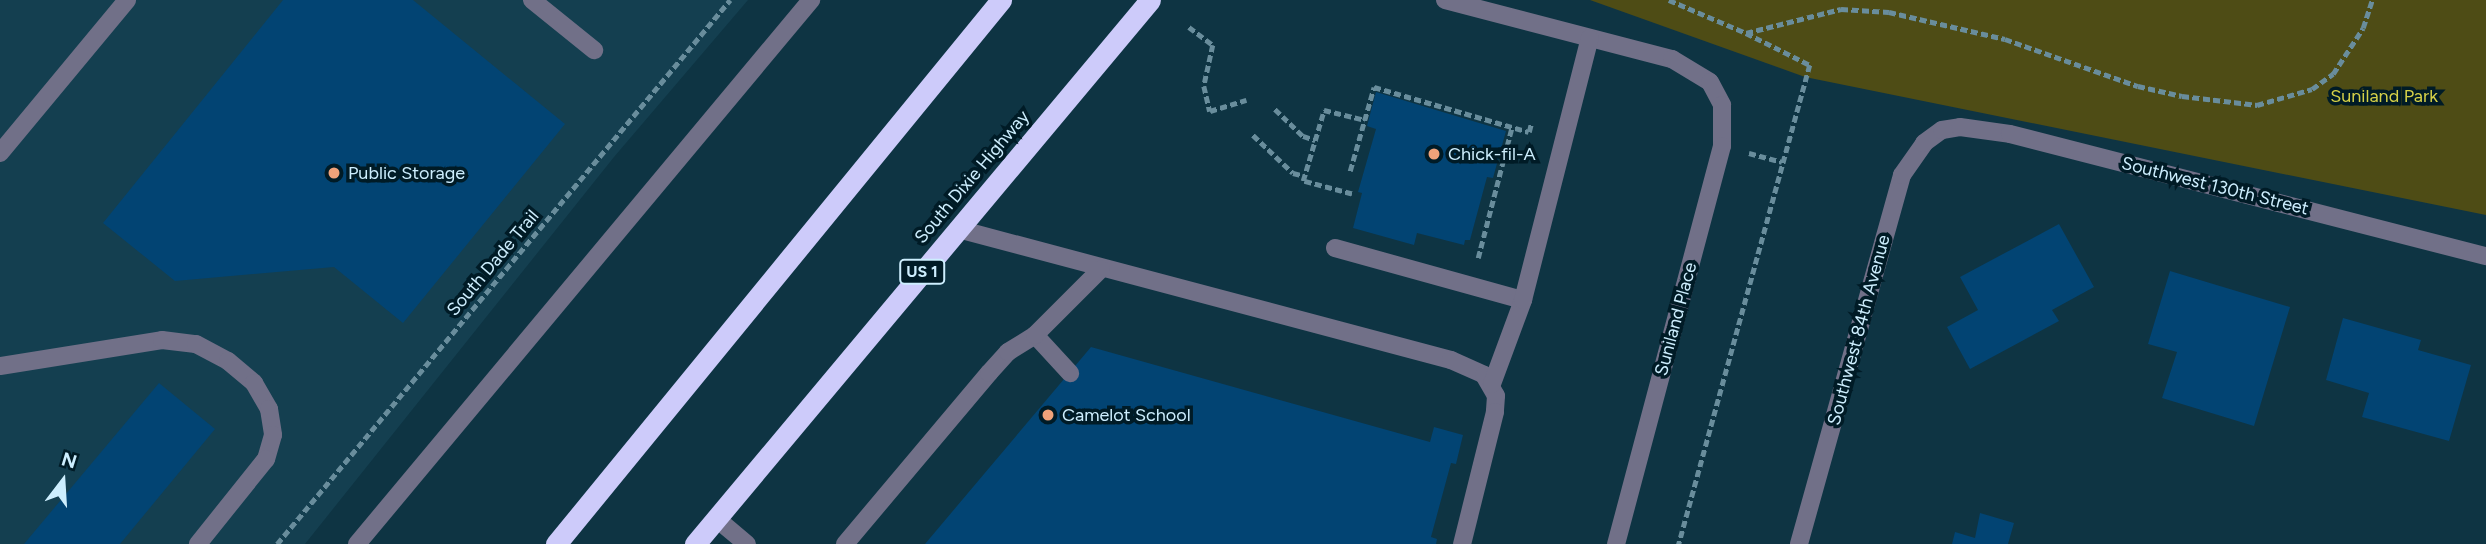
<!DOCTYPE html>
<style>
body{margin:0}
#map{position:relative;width:2486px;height:544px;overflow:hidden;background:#0e3443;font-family:Figtree,sans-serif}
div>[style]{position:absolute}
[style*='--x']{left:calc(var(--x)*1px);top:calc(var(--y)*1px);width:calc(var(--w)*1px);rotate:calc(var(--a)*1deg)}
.built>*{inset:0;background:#143f50}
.green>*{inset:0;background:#4e4c15}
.building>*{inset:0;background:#024473}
.path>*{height:4.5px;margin-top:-2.25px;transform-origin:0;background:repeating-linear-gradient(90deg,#698d9c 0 7px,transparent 0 10.5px)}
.minor>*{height:18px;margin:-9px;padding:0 9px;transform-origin:9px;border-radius:9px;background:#717088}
.highway>*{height:21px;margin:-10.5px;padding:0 10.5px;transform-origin:10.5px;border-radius:10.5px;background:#cdcbfa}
.dots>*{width:19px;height:19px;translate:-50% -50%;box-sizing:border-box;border:4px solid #001b26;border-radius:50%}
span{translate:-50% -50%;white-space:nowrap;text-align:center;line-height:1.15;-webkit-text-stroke:7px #001b26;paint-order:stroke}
.shield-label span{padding:2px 5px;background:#001b26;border:2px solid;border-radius:5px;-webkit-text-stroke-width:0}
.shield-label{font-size:16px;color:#cdeefe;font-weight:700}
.park-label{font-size:18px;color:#d5d148}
.poi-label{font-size:18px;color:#cdeefe}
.left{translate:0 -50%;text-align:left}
.street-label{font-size:18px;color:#cdeefe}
.north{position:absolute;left:28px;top:446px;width:70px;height:70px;-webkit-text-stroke:5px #001b26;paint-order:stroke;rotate:17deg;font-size:19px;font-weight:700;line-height:28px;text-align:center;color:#cdeefe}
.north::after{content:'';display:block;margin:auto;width:24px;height:32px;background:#cdeefe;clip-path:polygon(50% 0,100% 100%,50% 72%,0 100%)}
</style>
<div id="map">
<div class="built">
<i style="clip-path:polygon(0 0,748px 0,614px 157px,305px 544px,0 544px)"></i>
</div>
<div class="green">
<i style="clip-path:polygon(1590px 0,2486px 0,2486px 215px,1805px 77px)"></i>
</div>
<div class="building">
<i style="clip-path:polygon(283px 0,413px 0,565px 124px,403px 323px,334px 267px,175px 281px,103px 223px)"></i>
<i style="clip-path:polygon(1376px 92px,1506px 131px,1493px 178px,1487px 177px,1470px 240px,1465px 240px,1464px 245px,1417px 233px,1414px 245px,1353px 228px,1362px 193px,1358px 192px,1376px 129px,1367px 126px)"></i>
<i style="clip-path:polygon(2059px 224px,2094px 287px,2052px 310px,2059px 321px,1970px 369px,1947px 327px,1978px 310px,1960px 277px)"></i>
<i style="clip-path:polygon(2170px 271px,2290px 307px,2254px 426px,2162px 398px,2177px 352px,2148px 344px)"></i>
<i style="clip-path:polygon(2343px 318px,2421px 340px,2418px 350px,2471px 365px,2449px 441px,2362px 417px,2369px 393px,2326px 380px)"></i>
<i style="clip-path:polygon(1091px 347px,1430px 442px,1434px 427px,1463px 435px,1456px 464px,1451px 463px,1431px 537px,1437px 539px,1436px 544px,925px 544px)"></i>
<i style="clip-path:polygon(159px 383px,215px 429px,120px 544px,24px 544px)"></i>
<i style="clip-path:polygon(1980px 513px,2014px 523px,2008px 544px,1952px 544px,1955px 532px,1975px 538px)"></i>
</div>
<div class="path">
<i style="--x:1669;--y:0;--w:84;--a:23.2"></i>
<i style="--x:1746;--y:33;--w:72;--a:26.6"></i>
<i style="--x:1810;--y:65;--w:497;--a:105.3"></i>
<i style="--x:1189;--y:27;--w:30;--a:37"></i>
<i style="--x:1213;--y:45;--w:42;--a:102.4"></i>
<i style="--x:1204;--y:86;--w:26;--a:77"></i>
<i style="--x:1210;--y:111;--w:38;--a:-17"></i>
<i style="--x:1746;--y:33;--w:98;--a:-14.2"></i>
<i style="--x:1841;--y:9;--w:48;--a:3.6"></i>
<i style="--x:1889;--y:12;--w:119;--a:13.1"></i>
<i style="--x:2005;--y:39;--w:141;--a:19.5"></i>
<i style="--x:2138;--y:86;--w:45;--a:12.8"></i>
<i style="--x:2182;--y:96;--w:76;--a:6.8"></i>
<i style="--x:2257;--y:105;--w:57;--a:-16.2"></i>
<i style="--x:2312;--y:89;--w:26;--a:-36"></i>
<i style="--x:2333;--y:74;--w:55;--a:-56.9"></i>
<i style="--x:2363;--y:28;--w:29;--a:-72"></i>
<i style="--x:1275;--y:109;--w:39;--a:44"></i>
<i style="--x:1303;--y:136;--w:13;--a:18"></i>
<i style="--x:1253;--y:135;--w:55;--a:43.5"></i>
<i style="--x:1293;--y:173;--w:12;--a:14"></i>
<i style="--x:1749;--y:153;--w:34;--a:15"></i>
<i style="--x:1350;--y:171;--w:87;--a:-74.1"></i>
<i style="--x:1374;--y:87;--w:161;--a:16.2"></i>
<i style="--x:1529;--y:132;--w:8;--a:-76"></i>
<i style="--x:1352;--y:194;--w:51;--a:-165.1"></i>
<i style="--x:1303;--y:181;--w:74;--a:-73.5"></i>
<i style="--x:1324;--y:110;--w:42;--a:13.7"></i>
<i style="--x:1478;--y:258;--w:135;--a:-75.5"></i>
<i style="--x:277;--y:544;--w:708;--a:-50.22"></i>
</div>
<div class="minor">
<i style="--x:532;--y:0;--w:80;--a:38.9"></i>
<i style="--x:1445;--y:0;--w:235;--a:14.6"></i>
<i style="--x:1672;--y:59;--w:44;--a:31.2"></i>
<i style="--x:1710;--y:82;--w:26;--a:62"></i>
<i style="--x:1722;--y:105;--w:41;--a:90"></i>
<i style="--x:1722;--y:146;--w:412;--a:104.9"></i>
<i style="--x:0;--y:153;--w:199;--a:-50.3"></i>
<i style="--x:958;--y:229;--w:510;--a:14.88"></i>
<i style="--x:1451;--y:360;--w:36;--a:24"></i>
<i style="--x:1484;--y:375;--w:24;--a:60"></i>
<i style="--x:1496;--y:396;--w:16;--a:94"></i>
<i style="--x:1495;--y:412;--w:136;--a:104"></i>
<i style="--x:1335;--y:248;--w:195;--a:15.5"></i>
<i style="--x:1035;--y:335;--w:52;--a:47.4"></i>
<i style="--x:0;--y:366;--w:164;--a:-9.1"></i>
<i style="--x:162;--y:340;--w:34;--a:7"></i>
<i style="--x:196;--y:344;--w:36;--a:28"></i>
<i style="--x:228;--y:361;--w:34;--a:40"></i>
<i style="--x:254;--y:383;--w:30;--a:60"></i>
<i style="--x:269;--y:409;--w:26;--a:81"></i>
<i style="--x:273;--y:435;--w:25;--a:106"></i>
<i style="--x:266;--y:459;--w:109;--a:128.7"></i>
<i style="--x:1492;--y:384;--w:90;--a:-69.7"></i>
<i style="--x:1523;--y:300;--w:270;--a:-75.7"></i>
<i style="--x:717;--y:519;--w:39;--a:40"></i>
<i style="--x:357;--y:544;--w:709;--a:-50.15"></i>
<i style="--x:845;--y:544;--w:224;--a:-49.9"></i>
<i style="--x:989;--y:373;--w:28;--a:-48"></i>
<i style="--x:1008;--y:352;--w:32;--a:-32"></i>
<i style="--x:1035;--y:335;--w:93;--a:-45"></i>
<i style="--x:1799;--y:544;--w:383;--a:-74.4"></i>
<i style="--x:1902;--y:175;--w:39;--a:-55"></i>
<i style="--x:1924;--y:143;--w:22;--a:-36"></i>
<i style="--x:1942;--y:130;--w:18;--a:-9"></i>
<i style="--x:1960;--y:127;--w:50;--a:8"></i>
<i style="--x:2010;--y:134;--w:491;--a:14.4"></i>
</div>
<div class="highway">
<i style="--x:556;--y:544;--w:703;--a:-50.72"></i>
<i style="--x:695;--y:544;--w:709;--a:-50.09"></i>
</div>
<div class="dots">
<i style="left:1434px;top:154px;background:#f0a27a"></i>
<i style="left:334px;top:173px;background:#f0a27a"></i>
<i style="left:1048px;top:415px;background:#f0a27a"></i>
</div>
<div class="shield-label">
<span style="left:922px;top:272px">US 1</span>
</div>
<div class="park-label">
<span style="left:2384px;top:96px">Suniland Park</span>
</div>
<div class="poi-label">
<span class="left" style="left:1448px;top:154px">Chick-fil-A</span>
<span class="left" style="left:348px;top:173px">Public Storage</span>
<span class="left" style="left:1062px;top:415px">Camelot School</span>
</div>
<div class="street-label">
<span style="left:972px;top:177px;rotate:-50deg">South Dixie Highway</span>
<span style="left:2215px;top:186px;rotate:14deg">Southwest 130th Street</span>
<span style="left:493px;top:263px;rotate:-50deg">South Dade Trail</span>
<span style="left:1676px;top:319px;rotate:-75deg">Suniland Place</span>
<span style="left:1859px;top:330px;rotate:-75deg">Southwest 84th Avenue</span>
</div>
<div class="north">N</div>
</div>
